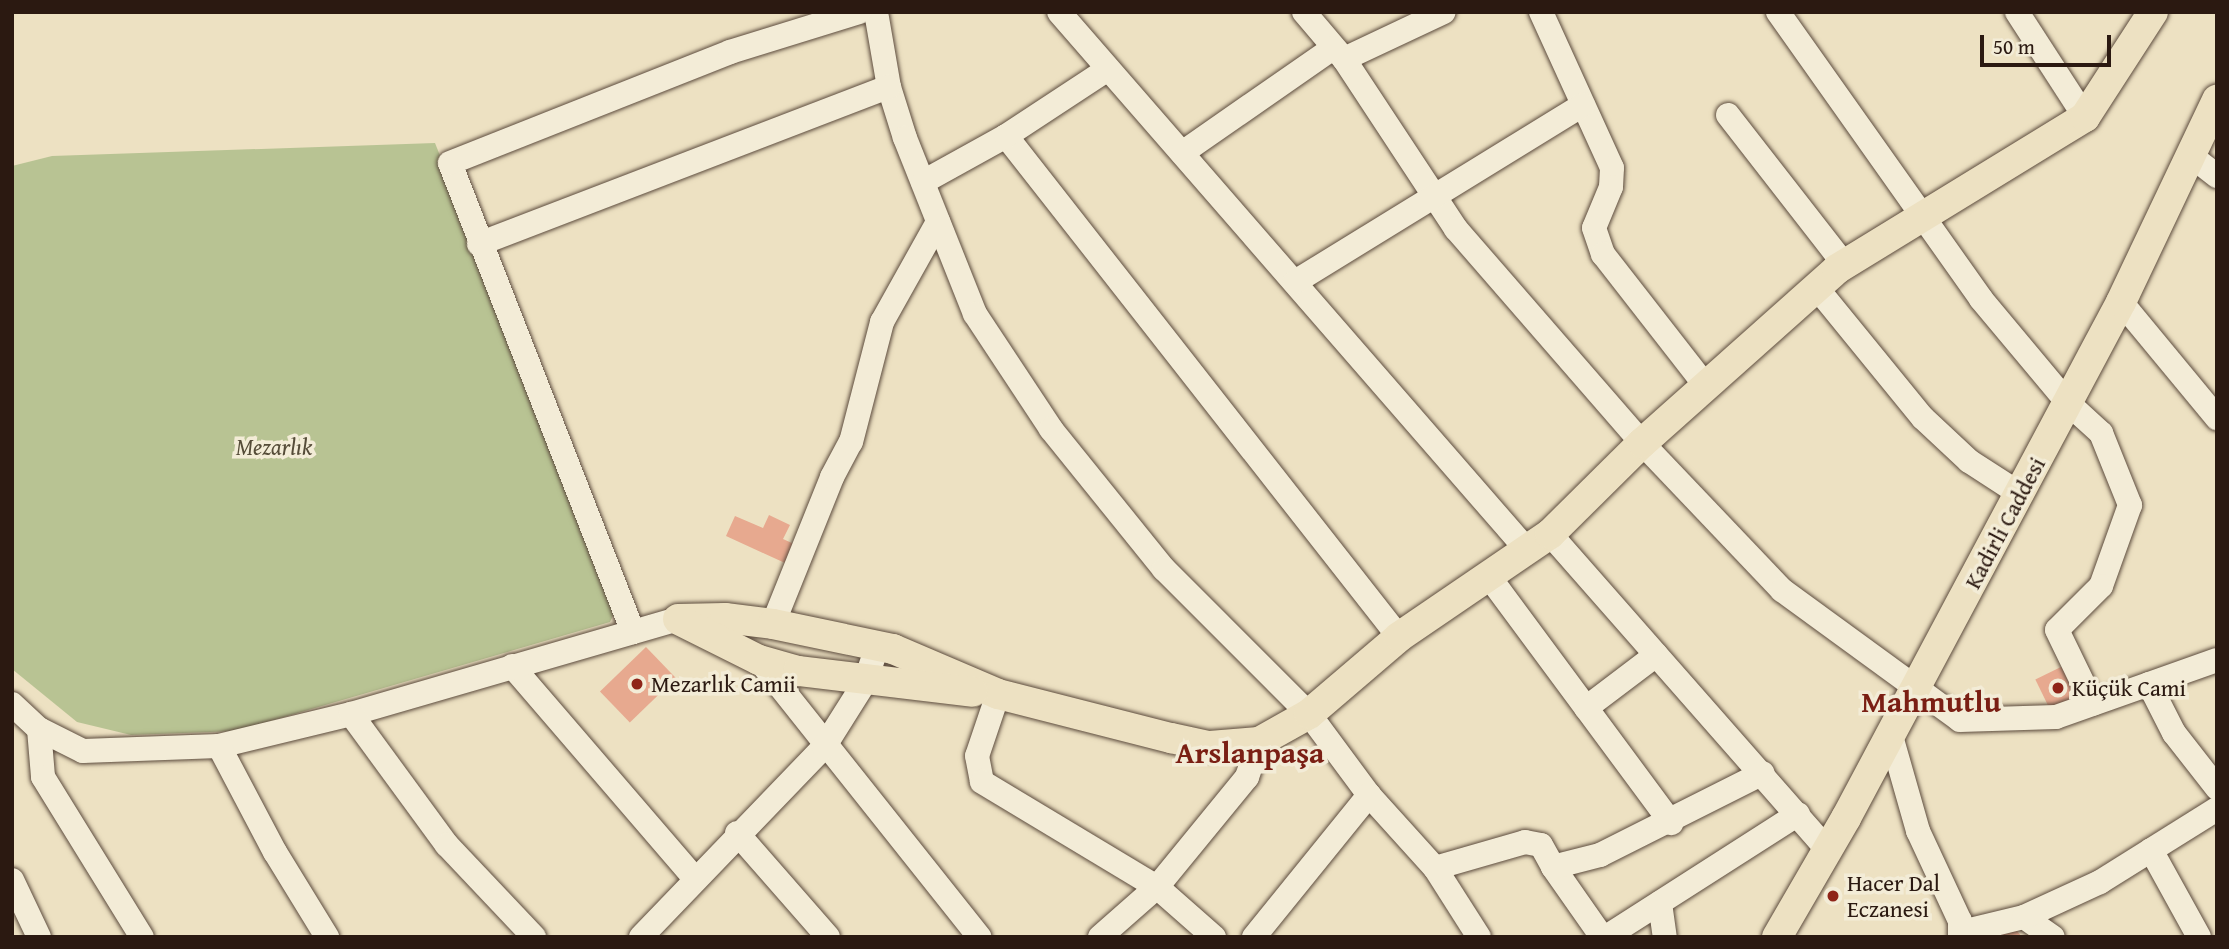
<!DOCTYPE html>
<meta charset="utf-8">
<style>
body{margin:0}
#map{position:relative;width:2229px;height:949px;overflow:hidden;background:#ede1c2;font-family:"Gentium Book Plus",serif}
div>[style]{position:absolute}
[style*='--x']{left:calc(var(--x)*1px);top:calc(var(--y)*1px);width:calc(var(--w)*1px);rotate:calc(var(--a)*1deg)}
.green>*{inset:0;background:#b8c393}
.building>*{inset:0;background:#e7a98f;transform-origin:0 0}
.roads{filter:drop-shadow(0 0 2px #5c4b3d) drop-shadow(0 0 2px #5c4b3d)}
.minor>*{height:24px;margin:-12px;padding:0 12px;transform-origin:12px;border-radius:12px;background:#f3ecd7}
.major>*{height:30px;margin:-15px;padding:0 15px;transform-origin:15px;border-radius:15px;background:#ede1c2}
.dots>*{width:19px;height:19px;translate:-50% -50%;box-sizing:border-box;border:4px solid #f3ecd7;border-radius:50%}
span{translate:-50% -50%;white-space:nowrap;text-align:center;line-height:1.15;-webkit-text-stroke:7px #f3ecd7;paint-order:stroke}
.park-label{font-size:23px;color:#554c38;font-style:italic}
.street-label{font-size:23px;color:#2b1911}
.poi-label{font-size:23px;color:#2b1911}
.left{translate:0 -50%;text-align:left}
.district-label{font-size:30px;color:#7a1f14;font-weight:700}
.frame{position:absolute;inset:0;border:14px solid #2b1911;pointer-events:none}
.scale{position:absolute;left:1980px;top:35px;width:131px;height:32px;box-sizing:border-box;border:4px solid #2b1911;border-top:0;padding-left:9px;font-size:21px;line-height:24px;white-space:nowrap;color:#2b1911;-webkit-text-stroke:5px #f3ecd7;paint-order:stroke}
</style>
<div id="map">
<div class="green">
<i style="clip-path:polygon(435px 143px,618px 605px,610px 622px,236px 731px,131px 735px,77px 722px,12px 669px,12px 166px,52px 156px)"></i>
</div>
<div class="building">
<i style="clip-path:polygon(769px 515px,790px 525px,783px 539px,794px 544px,785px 563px,726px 536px,735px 516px,763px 528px)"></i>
<i style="left:646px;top:647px;width:43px;height:64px;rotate:46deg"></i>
<i style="left:2065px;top:665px;width:34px;height:33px;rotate:64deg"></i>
<i style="clip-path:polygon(2012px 925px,2022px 937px,1998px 937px)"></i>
</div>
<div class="roads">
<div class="minor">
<i style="--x:876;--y:12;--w:76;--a:80.2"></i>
<i style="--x:889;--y:87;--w:53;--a:72.6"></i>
<i style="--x:905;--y:138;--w:189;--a:68.3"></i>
<i style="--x:975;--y:314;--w:138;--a:56.5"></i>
<i style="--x:1051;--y:429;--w:180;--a:51.1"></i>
<i style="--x:1164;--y:569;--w:205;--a:45"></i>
<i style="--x:1309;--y:714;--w:101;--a:53.5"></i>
<i style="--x:1369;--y:795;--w:98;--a:47.9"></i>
<i style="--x:1435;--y:868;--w:82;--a:57.5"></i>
<i style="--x:1059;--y:12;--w:713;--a:48.98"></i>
<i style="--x:1304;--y:12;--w:62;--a:49.6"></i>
<i style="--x:1344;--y:59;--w:204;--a:56.6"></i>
<i style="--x:1456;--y:229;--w:284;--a:49"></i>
<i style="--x:1642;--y:443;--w:203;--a:46.4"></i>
<i style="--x:1782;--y:590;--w:220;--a:36.1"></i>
<i style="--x:1960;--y:720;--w:96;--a:-1.8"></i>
<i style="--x:2056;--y:717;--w:171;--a:-19.5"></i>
<i style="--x:1541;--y:12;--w:171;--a:65.5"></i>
<i style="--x:1612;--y:168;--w:19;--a:93"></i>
<i style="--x:1611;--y:187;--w:44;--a:112.5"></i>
<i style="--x:1594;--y:228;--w:28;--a:71"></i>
<i style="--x:1603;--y:254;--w:166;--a:52.1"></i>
<i style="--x:1778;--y:12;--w:352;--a:54.7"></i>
<i style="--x:1981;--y:299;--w:136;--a:50.1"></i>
<i style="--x:2068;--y:403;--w:45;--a:42.3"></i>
<i style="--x:2101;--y:433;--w:78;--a:68.1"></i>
<i style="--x:2130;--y:505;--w:86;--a:109.7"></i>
<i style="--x:2101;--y:586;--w:62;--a:135"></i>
<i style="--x:2057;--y:630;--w:82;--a:64.1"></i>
<i style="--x:2017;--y:12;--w:125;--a:57.1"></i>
<i style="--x:1344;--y:59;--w:110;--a:-25.2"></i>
<i style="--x:1728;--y:115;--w:189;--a:52.1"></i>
<i style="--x:1006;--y:136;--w:637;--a:51.89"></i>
<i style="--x:1182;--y:153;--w:184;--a:-34.8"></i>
<i style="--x:2190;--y:155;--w:34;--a:38"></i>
<i style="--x:923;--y:182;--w:95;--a:-29"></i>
<i style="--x:1006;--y:136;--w:122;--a:-33.3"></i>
<i style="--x:479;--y:244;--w:439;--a:-21"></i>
<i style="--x:1295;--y:282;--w:338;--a:-31.6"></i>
<i style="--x:1816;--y:287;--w:169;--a:50.8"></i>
<i style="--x:1923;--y:418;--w:63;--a:43.1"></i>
<i style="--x:1969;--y:461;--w:61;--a:32.9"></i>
<i style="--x:2121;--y:302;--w:151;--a:50.4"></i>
<i style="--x:1550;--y:534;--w:421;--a:48.7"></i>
<i style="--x:1490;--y:578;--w:305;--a:53.5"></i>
<i style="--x:773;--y:624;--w:158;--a:-68.1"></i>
<i style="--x:832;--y:477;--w:40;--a:-62"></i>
<i style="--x:851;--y:442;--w:124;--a:-75.5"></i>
<i style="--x:882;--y:322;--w:115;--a:-60.8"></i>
<i style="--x:633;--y:632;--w:503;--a:-111.32"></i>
<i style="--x:450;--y:163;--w:301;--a:-21.6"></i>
<i style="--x:730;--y:52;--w:135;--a:-17.2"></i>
<i style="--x:759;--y:660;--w:354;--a:51.5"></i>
<i style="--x:512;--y:666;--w:281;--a:49.3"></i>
<i style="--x:2149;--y:684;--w:55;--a:63"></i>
<i style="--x:2174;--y:733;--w:70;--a:52"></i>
<i style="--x:998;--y:694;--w:65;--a:108.7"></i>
<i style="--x:977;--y:756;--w:26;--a:79"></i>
<i style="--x:982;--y:782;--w:204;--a:31"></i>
<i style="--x:1157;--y:887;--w:76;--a:41.3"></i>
<i style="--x:12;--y:704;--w:37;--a:43"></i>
<i style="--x:39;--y:729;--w:49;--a:26.6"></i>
<i style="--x:83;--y:751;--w:136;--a:-2.1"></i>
<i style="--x:219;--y:746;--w:136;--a:-13.6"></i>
<i style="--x:351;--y:714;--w:341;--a:-16.2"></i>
<i style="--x:1586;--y:708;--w:88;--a:-37.1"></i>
<i style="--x:351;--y:714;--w:162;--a:53.8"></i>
<i style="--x:447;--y:845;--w:127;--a:46.6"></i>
<i style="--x:39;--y:729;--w:48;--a:85.2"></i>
<i style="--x:43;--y:777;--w:188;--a:58.3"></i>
<i style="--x:1891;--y:736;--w:99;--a:74.1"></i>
<i style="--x:1918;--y:831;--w:99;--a:65"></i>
<i style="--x:1960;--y:921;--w:16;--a:90"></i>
<i style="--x:219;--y:746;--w:120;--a:62.2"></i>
<i style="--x:275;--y:852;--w:100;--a:58.5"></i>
<i style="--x:737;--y:833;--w:138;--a:48.8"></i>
<i style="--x:2151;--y:850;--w:99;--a:61.1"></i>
<i style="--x:1553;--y:867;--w:85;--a:55"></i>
<i style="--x:1435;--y:868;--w:94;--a:-16.1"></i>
<i style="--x:1525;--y:842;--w:16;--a:11"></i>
<i style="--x:1541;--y:845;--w:25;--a:61"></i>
<i style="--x:1553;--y:867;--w:49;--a:-14.3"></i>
<i style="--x:1600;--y:855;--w:182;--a:-26.7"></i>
<i style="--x:12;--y:880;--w:63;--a:64.7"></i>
<i style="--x:1660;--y:903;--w:34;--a:82"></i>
<i style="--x:2024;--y:917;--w:35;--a:35"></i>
<i style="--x:1962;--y:932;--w:64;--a:-13.6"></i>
<i style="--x:2024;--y:917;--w:84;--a:-24.7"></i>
<i style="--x:2100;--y:882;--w:138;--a:-32"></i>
<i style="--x:641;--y:937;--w:264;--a:-46.1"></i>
<i style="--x:824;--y:747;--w:77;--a:-57.8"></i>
<i style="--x:865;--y:682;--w:39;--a:-71"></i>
<i style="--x:1100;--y:937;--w:76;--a:-41.3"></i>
<i style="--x:1157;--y:887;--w:142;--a:-50.7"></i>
<i style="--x:1247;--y:777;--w:37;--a:-71"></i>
<i style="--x:1254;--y:937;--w:183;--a:-51"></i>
<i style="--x:1606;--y:937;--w:228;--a:-32.6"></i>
</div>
<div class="major">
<i style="--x:678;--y:619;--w:47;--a:-1.2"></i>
<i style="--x:725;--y:618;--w:48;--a:7.1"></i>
<i style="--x:773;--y:624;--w:123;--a:11.8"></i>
<i style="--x:893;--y:649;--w:114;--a:23.2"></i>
<i style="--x:998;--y:694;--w:179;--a:14.3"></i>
<i style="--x:1171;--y:738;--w:40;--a:12"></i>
<i style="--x:1210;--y:746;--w:49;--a:-4.7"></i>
<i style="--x:1259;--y:742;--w:57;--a:-29.2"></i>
<i style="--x:1309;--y:714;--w:118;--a:-40.5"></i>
<i style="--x:1399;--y:637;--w:183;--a:-34.3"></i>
<i style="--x:1550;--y:534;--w:129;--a:-44.7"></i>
<i style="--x:1642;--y:443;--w:261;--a:-41.7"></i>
<i style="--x:1837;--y:269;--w:291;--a:-31.5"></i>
<i style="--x:2085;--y:117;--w:125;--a:-57.1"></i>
<i style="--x:679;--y:620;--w:89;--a:26.6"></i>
<i style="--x:759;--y:660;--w:41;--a:15.8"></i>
<i style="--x:798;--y:671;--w:176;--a:6.8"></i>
<i style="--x:1777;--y:937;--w:138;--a:-59.9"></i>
<i style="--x:1846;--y:818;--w:585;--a:-61.94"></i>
<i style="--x:2121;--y:302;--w:224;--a:-64.6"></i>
</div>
</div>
<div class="dots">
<i style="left:637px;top:684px;background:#8f2418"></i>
<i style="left:2058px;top:688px;background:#8f2418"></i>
<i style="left:1833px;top:896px;background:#8f2418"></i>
</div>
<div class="park-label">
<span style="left:274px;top:447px">Mezarlık</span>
</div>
<div class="street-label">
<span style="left:2005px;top:523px;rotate:-62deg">Kadirli Caddesi</span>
</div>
<div class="poi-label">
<span class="left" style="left:651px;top:684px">Mezarlık Camii</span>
<span class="left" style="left:2072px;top:688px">Küçük Cami</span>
<span class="left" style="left:1847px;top:896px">Hacer Dal<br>Eczanesi</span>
</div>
<div class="district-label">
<span style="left:1931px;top:701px">Mahmutlu</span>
<span style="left:1250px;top:752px">Arslanpaşa</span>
</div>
<div class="frame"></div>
<div class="scale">50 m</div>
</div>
